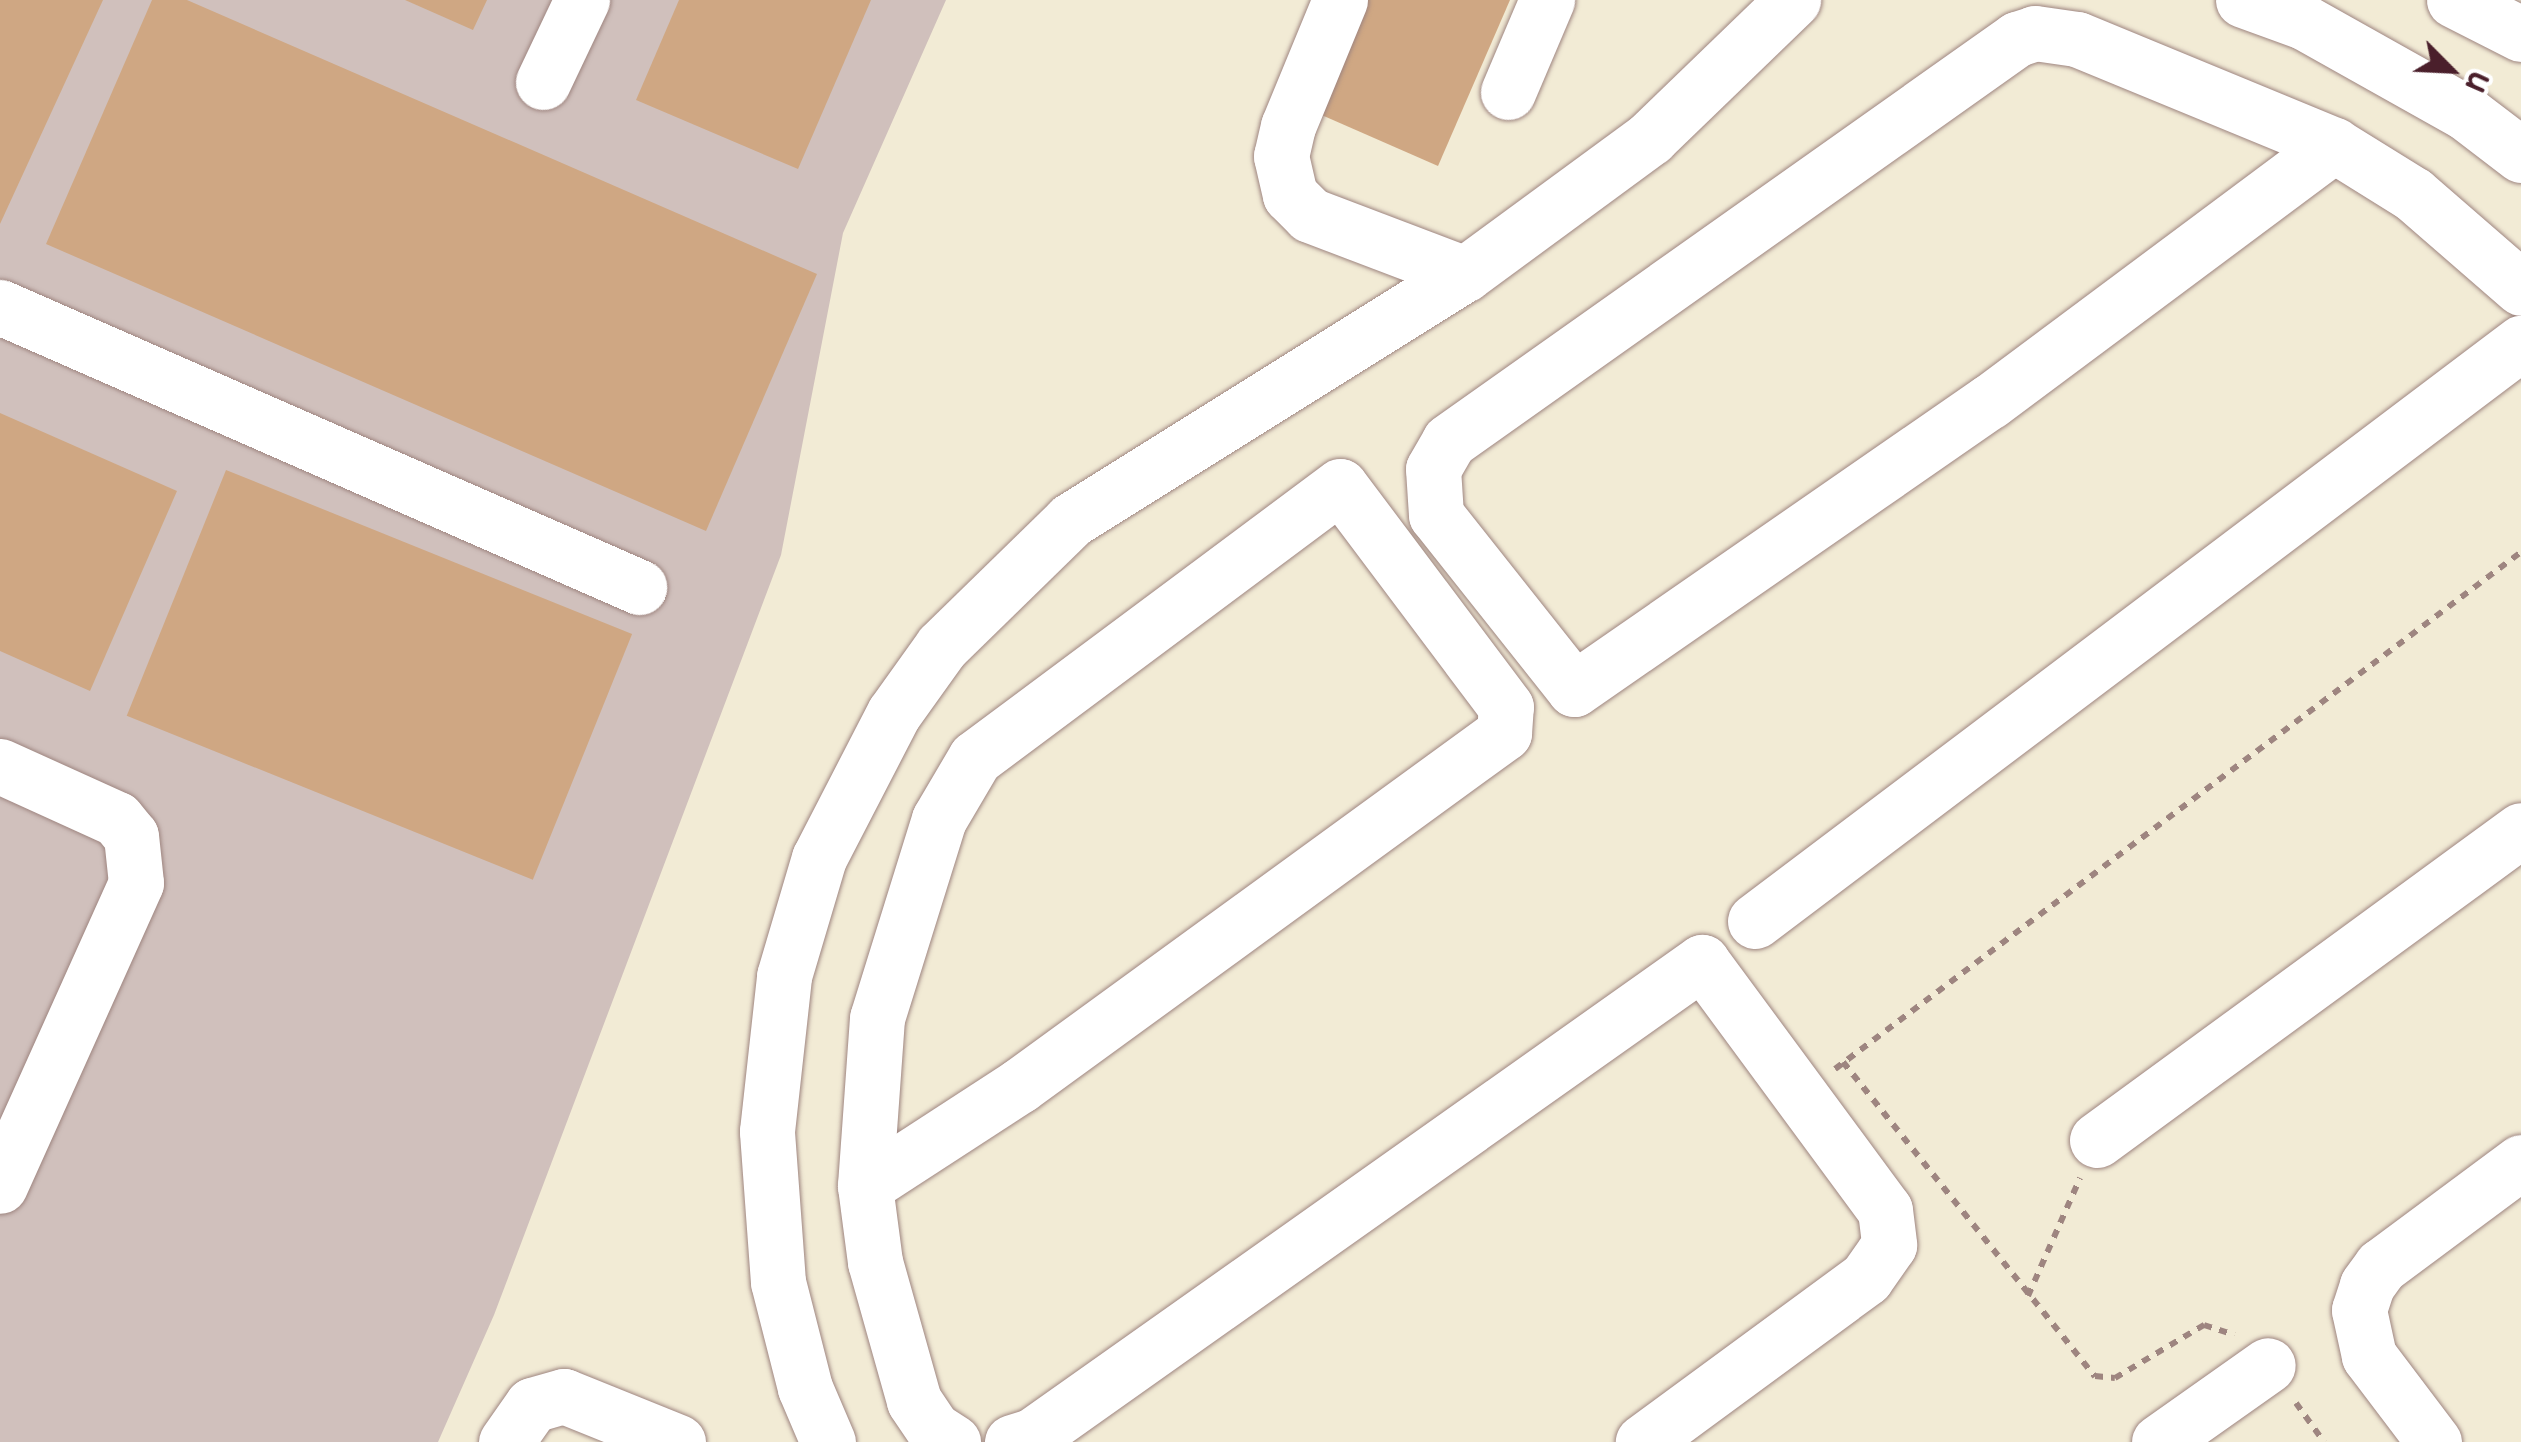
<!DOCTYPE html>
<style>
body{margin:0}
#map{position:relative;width:2521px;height:1442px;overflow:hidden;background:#f2ebd5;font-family:Mali,sans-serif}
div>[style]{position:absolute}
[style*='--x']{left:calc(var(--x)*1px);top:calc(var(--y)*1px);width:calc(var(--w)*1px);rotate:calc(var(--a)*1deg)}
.industrial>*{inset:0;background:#d0c0bc}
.building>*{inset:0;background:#cfa783;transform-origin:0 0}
.path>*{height:6px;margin-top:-3px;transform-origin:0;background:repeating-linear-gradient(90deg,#9e8580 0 8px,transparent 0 16px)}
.roads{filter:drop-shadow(0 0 2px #9e8580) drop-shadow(0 0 2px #9e8580)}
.minor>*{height:55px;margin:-27.5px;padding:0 27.5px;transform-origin:27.5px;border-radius:27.5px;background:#fff}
span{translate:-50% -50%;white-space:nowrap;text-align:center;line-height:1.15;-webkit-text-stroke:9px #fff;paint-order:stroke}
.north{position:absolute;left:2401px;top:20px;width:100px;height:100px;-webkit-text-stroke:8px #fff;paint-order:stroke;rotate:114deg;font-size:28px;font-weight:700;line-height:40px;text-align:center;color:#4a1f2b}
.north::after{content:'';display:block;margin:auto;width:35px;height:45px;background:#4a1f2b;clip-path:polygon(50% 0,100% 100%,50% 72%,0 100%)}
</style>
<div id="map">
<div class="industrial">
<i style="clip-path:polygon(0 0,946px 0,843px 233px,781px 555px,494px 1315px,438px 1442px,0 1442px)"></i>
</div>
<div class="building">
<i style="clip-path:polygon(0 0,103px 0,0 224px)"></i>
<i style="clip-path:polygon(152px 0,187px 0,817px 274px,706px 531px,46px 244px)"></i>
<i style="clip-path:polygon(405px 0,487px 0,473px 30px)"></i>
<i style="clip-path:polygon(679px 0,871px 0,798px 169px,636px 100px)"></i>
<i style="clip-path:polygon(1366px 0,1510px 0,1438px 166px,1317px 113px)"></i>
<i style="clip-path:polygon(0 413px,177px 491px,90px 691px,0 651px)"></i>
<i style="left:226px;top:470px;width:438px;height:265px;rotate:22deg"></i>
</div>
<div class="path">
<i style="--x:1843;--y:1062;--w:403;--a:51.3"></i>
<i style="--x:2095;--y:1376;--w:20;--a:6"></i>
<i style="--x:2115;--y:1378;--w:104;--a:-30.8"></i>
<i style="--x:2204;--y:1325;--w:32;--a:18"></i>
<i style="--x:1835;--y:1069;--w:859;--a:-37"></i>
<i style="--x:2028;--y:1296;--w:129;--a:-66.2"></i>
<i style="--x:2296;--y:1403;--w:48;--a:54.3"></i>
</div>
<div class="roads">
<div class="minor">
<i style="--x:1340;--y:0;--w:136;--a:112.4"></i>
<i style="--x:1288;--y:126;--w:31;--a:103"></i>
<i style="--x:1281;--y:156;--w:40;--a:77"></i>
<i style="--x:1290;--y:195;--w:28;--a:45"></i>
<i style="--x:1310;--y:215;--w:166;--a:20.8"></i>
<i style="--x:2243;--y:0;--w:65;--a:19.8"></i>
<i style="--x:2304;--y:22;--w:186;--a:29.3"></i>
<i style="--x:2466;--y:113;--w:69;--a:37.4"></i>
<i style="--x:2454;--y:0;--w:75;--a:26.9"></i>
<i style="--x:543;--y:82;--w:91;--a:-64.6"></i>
<i style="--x:1508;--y:92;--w:100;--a:-67"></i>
<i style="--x:2334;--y:145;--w:429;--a:143.3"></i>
<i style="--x:1990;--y:401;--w:506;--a:145.3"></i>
<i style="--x:1574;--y:689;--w:222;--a:-128.4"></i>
<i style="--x:1436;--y:515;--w:46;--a:-93.7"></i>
<i style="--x:1433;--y:469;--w:32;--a:-60"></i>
<i style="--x:1449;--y:441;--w:696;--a:-35.29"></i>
<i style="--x:2017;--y:39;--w:19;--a:-18"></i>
<i style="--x:2035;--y:33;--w:42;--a:8.1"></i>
<i style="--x:2077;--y:39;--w:278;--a:22.4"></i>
<i style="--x:2334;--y:145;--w:93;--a:31.8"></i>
<i style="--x:2413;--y:194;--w:143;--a:41"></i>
<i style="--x:0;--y:307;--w:698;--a:23.66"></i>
<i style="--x:0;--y:766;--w:128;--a:24.4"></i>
<i style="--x:117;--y:819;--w:22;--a:51"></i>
<i style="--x:131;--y:836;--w:47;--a:83.9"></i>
<i style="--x:136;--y:883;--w:332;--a:114.2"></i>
<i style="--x:1755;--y:921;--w:960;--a:-37.04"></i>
<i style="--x:2097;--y:1140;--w:525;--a:-36.17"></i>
<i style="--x:865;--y:1186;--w:184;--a:-33"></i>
<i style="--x:1019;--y:1086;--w:600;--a:-36.05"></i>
<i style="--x:1504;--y:733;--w:26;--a:-86"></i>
<i style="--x:1506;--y:707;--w:276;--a:-126.9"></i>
<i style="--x:1340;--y:486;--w:455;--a:143.3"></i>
<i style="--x:975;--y:758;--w:71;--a:120.5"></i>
<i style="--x:939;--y:819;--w:208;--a:107.3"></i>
<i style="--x:877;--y:1018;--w:168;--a:94.1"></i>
<i style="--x:865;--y:1186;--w:77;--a:82.5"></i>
<i style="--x:875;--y:1262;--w:144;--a:74.3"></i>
<i style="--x:914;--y:1401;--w:34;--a:56"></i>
<i style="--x:933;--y:1429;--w:24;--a:33"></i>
<i style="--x:506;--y:1442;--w:45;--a:-54.9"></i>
<i style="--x:532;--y:1405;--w:33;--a:-16"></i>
<i style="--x:564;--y:1396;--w:123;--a:22"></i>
<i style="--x:828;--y:1442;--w:59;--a:-113.1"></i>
<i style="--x:805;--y:1388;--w:109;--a:-104.3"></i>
<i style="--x:778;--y:1282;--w:151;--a:-94.2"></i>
<i style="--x:767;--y:1131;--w:156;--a:-83.7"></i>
<i style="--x:784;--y:976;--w:123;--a:-73.5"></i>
<i style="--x:819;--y:858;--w:163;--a:-62.7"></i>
<i style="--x:894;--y:713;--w:82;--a:-54.4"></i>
<i style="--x:942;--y:646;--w:180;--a:-44.3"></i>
<i style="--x:1071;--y:520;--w:464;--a:-32"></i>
<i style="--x:1465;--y:274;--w:230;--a:-36.3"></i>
<i style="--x:1650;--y:138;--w:199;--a:-44"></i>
<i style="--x:1012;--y:1442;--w:21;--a:-17"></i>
<i style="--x:1032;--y:1436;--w:821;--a:-35.28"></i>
<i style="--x:1702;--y:962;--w:308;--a:53.6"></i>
<i style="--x:1885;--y:1210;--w:35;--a:83"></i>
<i style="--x:1889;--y:1245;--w:40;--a:124.9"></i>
<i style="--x:1866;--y:1278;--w:277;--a:143.7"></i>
<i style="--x:2159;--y:1442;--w:133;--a:-35.2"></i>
<i style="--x:2434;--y:1442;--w:108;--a:-127.1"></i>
<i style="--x:2369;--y:1356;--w:47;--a:-102.3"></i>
<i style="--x:2359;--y:1310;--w:26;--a:-72"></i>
<i style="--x:2367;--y:1285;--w:24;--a:-54"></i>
<i style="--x:2381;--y:1266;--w:174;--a:-36.6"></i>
</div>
</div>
<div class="north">U</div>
</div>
